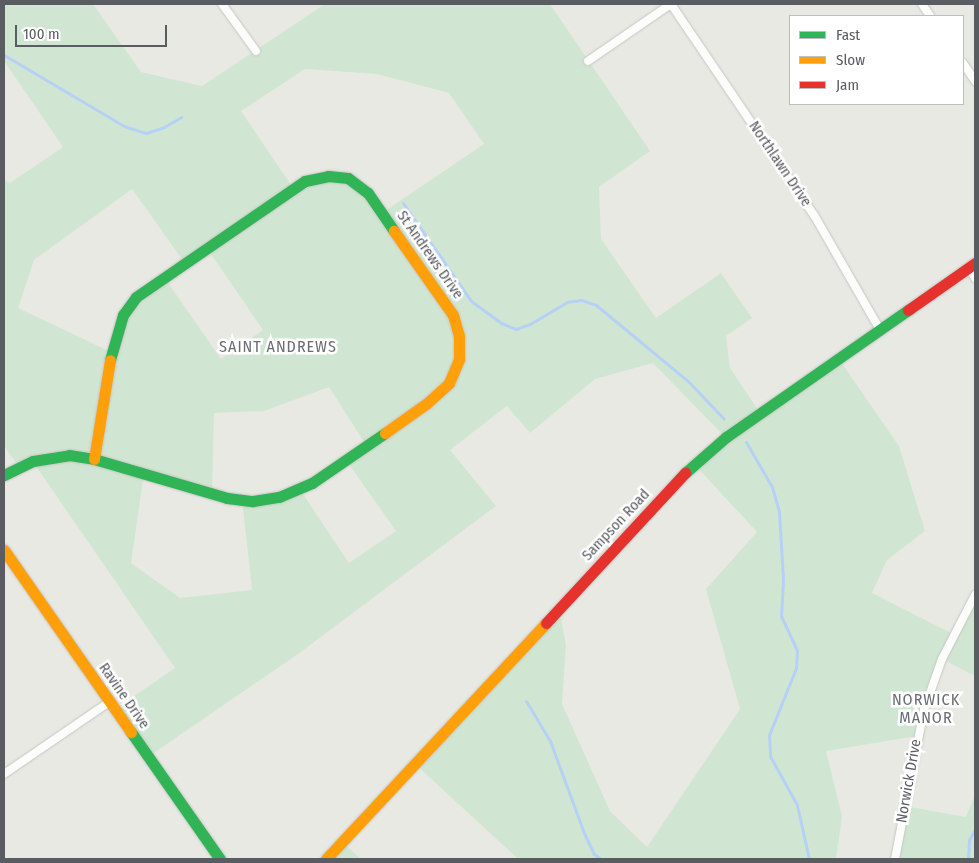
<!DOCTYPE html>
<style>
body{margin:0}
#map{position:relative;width:979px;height:863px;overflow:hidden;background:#e9e9e4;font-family:"Fira Sans Condensed",sans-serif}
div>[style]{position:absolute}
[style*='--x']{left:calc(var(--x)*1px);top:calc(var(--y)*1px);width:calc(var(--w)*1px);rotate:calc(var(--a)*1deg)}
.green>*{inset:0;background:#d1e6d2}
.stream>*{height:3px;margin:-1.5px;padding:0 1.5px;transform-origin:1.5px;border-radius:1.5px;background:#b6d1f6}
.roads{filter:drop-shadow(0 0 1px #c5c6c4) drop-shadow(0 0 1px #c5c6c4)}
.street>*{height:8px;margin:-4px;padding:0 4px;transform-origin:4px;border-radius:4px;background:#fcfcfb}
.fast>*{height:11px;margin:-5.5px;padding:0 5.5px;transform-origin:5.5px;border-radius:5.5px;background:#30b455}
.slow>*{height:11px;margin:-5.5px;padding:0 5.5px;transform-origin:5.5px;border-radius:5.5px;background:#ff9f0a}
.jam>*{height:11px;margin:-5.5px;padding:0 5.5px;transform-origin:5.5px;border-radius:5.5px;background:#e5322d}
span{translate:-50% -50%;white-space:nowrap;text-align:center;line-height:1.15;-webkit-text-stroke:5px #fff;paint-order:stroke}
.street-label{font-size:15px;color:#595c61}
.neighbourhood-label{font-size:16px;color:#6a6e73;letter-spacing:1px}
.frame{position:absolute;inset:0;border:5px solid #595c61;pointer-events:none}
.legend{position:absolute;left:789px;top:15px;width:175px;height:90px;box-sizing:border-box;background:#fff;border:1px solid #bdbec0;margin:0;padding:6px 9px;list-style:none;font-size:15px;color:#595c61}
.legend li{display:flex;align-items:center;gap:10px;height:25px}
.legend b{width:25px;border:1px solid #bdbec0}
.scale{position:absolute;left:15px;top:25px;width:152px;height:22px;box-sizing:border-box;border:2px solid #595c61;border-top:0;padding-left:6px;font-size:15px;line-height:18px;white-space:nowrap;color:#595c61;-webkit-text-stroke:4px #fff;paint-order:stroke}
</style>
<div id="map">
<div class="green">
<i style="clip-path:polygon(evenodd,4px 4px,93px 4px,141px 72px,202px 86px,325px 4px,550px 4px,650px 151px,599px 187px,601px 239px,656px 318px,721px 273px,752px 318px,726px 336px,730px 368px,760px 413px,839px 359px,899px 446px,925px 531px,887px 560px,872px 593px,953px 634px,975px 595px,975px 676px,942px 659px,917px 736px,826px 751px,842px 816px,836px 859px,518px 859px,415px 764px,559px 608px,566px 645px,562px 704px,610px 811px,647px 847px,740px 709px,706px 589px,757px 532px,694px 464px,725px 437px,653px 363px,595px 379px,530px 433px,507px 406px,450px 450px,496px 506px,298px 654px,148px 757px,115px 709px,175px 668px,33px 462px,19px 467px,4px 446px,4px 180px,10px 183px,63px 147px,4px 61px,4px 4px,305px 69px,377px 74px,449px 93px,484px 144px,382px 213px,348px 178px,293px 188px,241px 111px,305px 69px,4px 4px,132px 189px,184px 262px,206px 247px,263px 330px,221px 359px,164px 277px,123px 315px,111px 352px,18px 308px,34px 260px,132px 189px,4px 4px,329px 387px,366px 445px,346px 460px,396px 531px,349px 563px,299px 488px,242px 500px,252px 590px,180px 598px,131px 563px,144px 473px,212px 495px,214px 413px,264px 411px,329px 387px)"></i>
<i style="clip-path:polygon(975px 795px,975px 859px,895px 859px,905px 806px,966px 817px)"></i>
<i style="clip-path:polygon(342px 842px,361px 859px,326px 859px)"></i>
</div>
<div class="stream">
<i style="--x:4;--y:55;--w:139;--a:30.6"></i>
<i style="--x:124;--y:126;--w:23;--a:18"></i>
<i style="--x:146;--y:133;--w:19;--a:-18"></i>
<i style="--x:164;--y:127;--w:20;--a:-30"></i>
<i style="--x:403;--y:203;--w:119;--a:55.2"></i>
<i style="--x:471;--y:301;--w:37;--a:36"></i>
<i style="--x:501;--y:323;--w:16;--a:22"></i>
<i style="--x:516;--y:329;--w:15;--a:-20"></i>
<i style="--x:530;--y:324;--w:43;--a:-30.7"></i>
<i style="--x:567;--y:302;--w:14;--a:-8"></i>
<i style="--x:581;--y:300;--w:16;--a:18"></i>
<i style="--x:596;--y:305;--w:119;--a:39.6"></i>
<i style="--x:688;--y:381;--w:52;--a:46.5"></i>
<i style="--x:746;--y:442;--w:52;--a:60"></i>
<i style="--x:772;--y:487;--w:26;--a:74"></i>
<i style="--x:779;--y:512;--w:68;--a:86.6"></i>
<i style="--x:783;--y:580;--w:36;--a:93"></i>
<i style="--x:781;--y:616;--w:38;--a:65"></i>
<i style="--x:797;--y:650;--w:18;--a:93"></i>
<i style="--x:796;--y:668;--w:72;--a:111.9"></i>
<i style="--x:769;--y:735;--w:21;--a:87"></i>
<i style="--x:770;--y:756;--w:56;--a:61.1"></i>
<i style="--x:797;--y:805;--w:55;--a:77.5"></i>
<i style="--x:526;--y:701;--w:47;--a:59"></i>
<i style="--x:550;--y:741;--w:98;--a:69.7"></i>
<i style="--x:584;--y:833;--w:23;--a:65"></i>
<i style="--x:594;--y:854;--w:9;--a:36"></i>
<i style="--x:968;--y:859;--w:19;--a:-87"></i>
<i style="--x:969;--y:840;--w:13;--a:-61"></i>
</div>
<div class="roads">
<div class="street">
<i style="--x:222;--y:4;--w:58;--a:54.1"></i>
<i style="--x:671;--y:4;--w:255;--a:55.9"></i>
<i style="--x:814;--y:215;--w:133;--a:60.1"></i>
<i style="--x:922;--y:4;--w:14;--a:56"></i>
<i style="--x:588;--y:61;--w:101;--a:-34.5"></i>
<i style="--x:963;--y:63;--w:22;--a:56"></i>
<i style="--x:969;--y:268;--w:12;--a:59"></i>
<i style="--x:4;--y:774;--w:127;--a:-34.4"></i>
<i style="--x:895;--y:859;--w:152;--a:-79"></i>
<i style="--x:924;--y:710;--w:54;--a:-70.6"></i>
<i style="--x:942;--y:659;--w:72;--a:-62.7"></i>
</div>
<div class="fast">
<i style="--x:110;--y:360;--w:47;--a:-73.9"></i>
<i style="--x:123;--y:315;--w:22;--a:-54"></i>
<i style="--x:136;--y:297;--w:205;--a:-34.5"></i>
<i style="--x:305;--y:181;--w:24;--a:-12"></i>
<i style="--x:328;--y:176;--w:20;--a:6"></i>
<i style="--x:348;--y:178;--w:25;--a:37"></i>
<i style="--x:368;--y:193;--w:46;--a:55.6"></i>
<i style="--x:685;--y:473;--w:55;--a:-41.3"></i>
<i style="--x:726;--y:437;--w:222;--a:-34.9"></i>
<i style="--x:4;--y:475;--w:32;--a:-26"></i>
<i style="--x:33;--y:461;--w:36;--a:-9"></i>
<i style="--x:69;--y:455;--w:25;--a:9"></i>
<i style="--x:94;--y:459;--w:139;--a:16.3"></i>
<i style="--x:227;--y:498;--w:26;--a:7"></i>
<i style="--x:253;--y:501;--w:26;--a:-9"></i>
<i style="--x:279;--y:497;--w:36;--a:-23"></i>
<i style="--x:312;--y:483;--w:88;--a:-34.4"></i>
<i style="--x:131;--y:732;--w:155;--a:55"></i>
</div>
<div class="slow">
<i style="--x:385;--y:433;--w:50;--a:-35.3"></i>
<i style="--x:426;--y:404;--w:31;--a:-42"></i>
<i style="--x:449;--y:383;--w:26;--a:-67"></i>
<i style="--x:459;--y:359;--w:23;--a:-90"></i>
<i style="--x:459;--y:336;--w:22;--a:-106"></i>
<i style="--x:453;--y:315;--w:103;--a:-125.1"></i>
<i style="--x:94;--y:459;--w:100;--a:-80.8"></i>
<i style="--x:4;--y:550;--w:222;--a:55.1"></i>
<i style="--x:326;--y:859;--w:323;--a:-47"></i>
</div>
<div class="jam">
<i style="--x:908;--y:310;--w:82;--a:-35"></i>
<i style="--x:546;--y:623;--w:205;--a:-47.2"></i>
</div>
</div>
<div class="street-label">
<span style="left:780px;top:164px;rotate:56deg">Northlawn Drive</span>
<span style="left:430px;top:255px;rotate:55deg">St Andrews Drive</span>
<span style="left:616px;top:525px;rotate:-47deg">Sampson Road</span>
<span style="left:124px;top:696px;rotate:55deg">Ravine Drive</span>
<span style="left:909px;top:781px;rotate:-80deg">Norwick Drive</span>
</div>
<div class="neighbourhood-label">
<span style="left:278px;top:347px">SAINT ANDREWS</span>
<span style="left:926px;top:709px">NORWICK<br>MANOR</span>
</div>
<div class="frame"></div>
<ul class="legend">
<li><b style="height:6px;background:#30b455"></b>Fast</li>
<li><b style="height:6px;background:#ff9f0a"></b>Slow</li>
<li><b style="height:6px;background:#e5322d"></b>Jam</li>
</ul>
<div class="scale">100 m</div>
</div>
